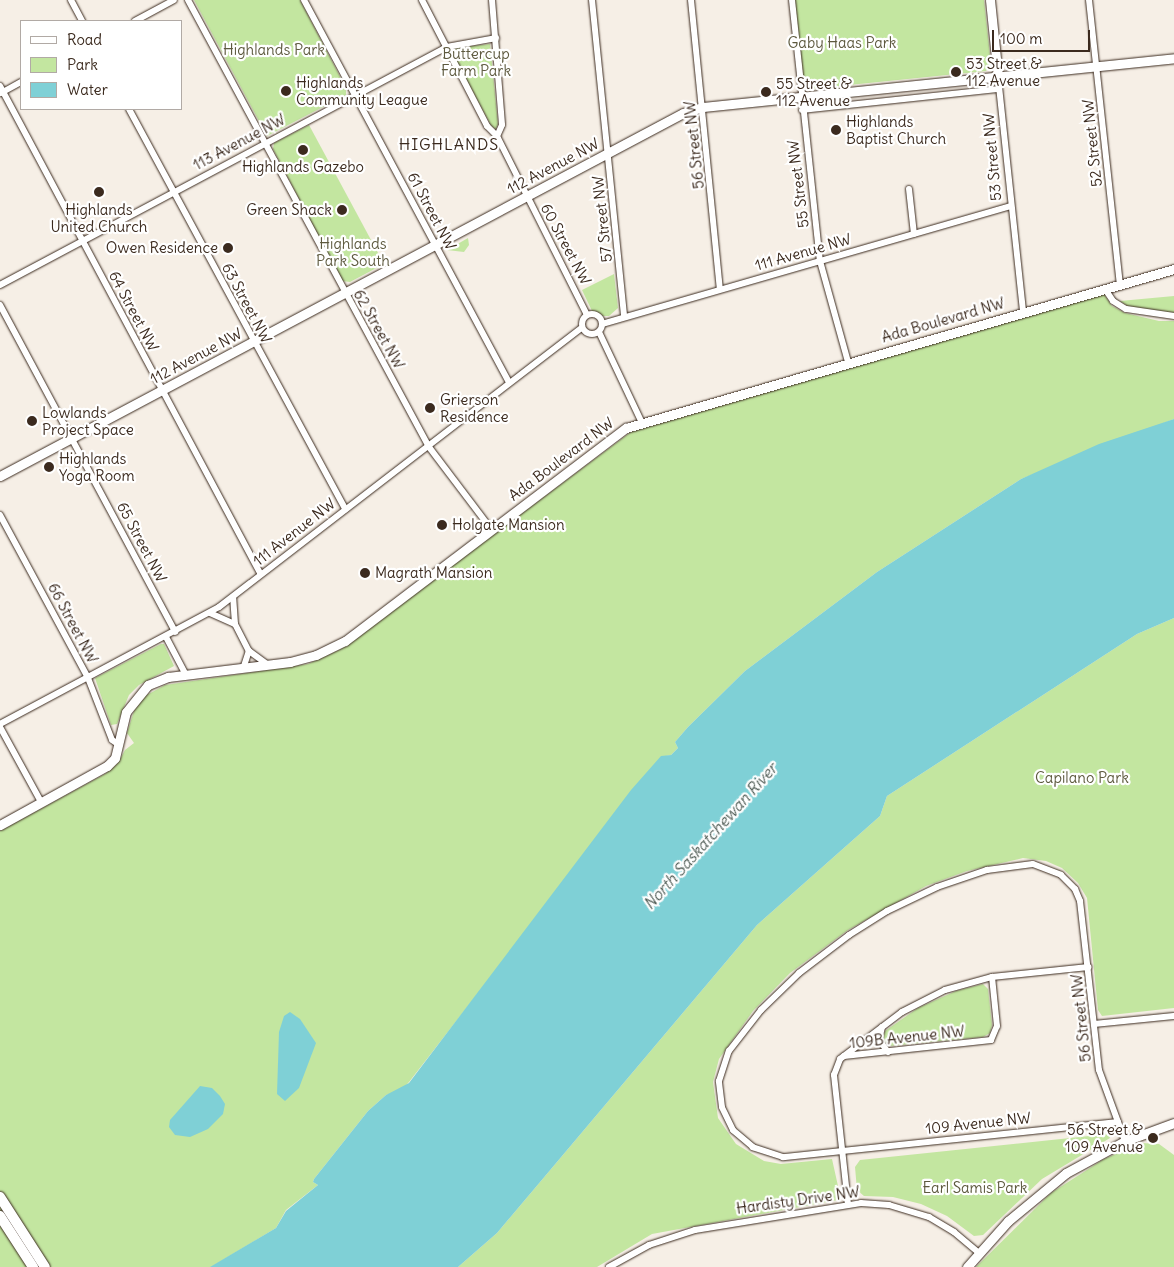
<!DOCTYPE html>
<style>
body{margin:0}
#map{position:relative;width:1174px;height:1267px;overflow:hidden;background:#f6efe6;font-family:Delius,sans-serif}
div>[style]{position:absolute}
[style*='--x']{left:calc(var(--x)*1px);top:calc(var(--y)*1px);width:calc(var(--w)*1px);rotate:calc(var(--a)*1deg)}
.green>*{inset:0;background:#c3e6a0}
.water>*{inset:0;background:#7fd0d6}
.roads{filter:drop-shadow(0 0 1px #3b2a1e) drop-shadow(0 0 1px #3b2a1e)}
.street>*{height:6px;margin:-3px;padding:0 3px;transform-origin:3px;border-radius:3px;background:#fff}
.street>.ring{margin:-3px;padding:0;box-sizing:content-box;background:none;border:6px solid #fff;border-radius:50%}
.secondary>*{height:9px;margin:-4.5px;padding:0 4.5px;transform-origin:4.5px;border-radius:4.5px;background:#fff}
.primary>*{height:10px;margin:-5px;padding:0 5px;transform-origin:5px;border-radius:5px;background:#fff}
.dots>*{width:14px;height:14px;translate:-50% -50%;box-sizing:border-box;border:2px solid #fff;border-radius:50%}
span{translate:-50% -50%;white-space:nowrap;text-align:center;line-height:1.15;-webkit-text-stroke:4.5px #fff;paint-order:stroke}
.park-label{font-size:15px;color:#5d593e}
.poi-label{font-size:15px;color:#3b2a1e}
.left{translate:0 -50%;text-align:left}
.right{translate:-100% -50%;text-align:right}
.street-label{font-size:15px;color:#3b2a1e}
.neighbourhood-label{font-size:16px;color:#3b2a1e;letter-spacing:1px}
.water-label{font-size:16px;color:#4f5c55;font-style:italic}
.legend{position:absolute;left:20px;top:20px;width:162px;height:90px;box-sizing:border-box;background:#fff;border:1px solid #b1aaa5;margin:0;padding:6px 9px;list-style:none;font-size:15px;color:#3b2a1e}
.legend li{display:flex;align-items:center;gap:10px;height:25px}
.legend b{width:25px;border:1px solid #b1aaa5}
.scale{position:absolute;left:992px;top:30px;width:98px;height:22px;box-sizing:border-box;border:2px solid #3b2a1e;border-top:0;padding-left:6px;font-size:15px;line-height:18px;white-space:nowrap;color:#3b2a1e;-webkit-text-stroke:4px #fff;paint-order:stroke}
</style>
<div id="map">
<div class="green">
<i style="clip-path:polygon(194px 0,300px 0,346px 88px,346px 95px,267px 136px)"></i>
<i style="clip-path:polygon(794px 0,984px 0,991px 64px,986px 71px,810px 89px,803px 83px)"></i>
<i style="clip-path:polygon(490px 44px,498px 124px,496px 129px,492px 127px,452px 53px,454px 48px)"></i>
<i style="clip-path:polygon(309px 125px,384px 264px,350px 282px,342px 281px,273px 149px,274px 143px)"></i>
<i style="clip-path:polygon(468px 238px,469px 245px,464px 252px,447px 250px)"></i>
<i style="clip-path:polygon(614px 274px,618px 308px,609px 316px,600px 316px,592px 311px,582px 290px)"></i>
<i style="clip-path:polygon(1104px 294px,1112px 306px,1125px 313px,1159px 321px,1174px 321px,1174px 419px,1021px 479px,877px 572px,745px 671px,688px 727px,675px 742px,678px 748px,671px 755px,661px 757px,409px 1082px,402px 1090px,386px 1095px,368px 1111px,314px 1179px,313px 1182px,318px 1185px,286px 1210px,276px 1228px,211px 1267px,0 1267px,0 831px,105px 774px,118px 763px,125px 750px,134px 743px,127px 733px,134px 711px,145px 696px,165px 685px,308px 664px,339px 650px,631px 432px)"></i>
<i style="clip-path:polygon(1174px 296px,1174px 313px,1129px 307px,1120px 301px)"></i>
<i style="clip-path:polygon(1174px 618px,1174px 1008px,1102px 1016px,1098px 1010px,1087px 898px,1078px 883px,1062px 868px,1046px 861px,1023px 858px,967px 871px,926px 886px,848px 930px,790px 973px,753px 1011px,719px 1059px,713px 1082px,718px 1118px,736px 1144px,764px 1161px,781px 1164px,832px 1159px,840px 1195px,838px 1200px,652px 1234px,597px 1267px,458px 1267px,497px 1233px,757px 925px,880px 816px,887px 796px,1137px 634px)"></i>
<i style="clip-path:polygon(161px 644px,164px 644px,174px 666px,139px 685px,129px 695px,117px 724px,111px 725px,95px 678px)"></i>
<i style="clip-path:polygon(983px 984px,988px 989px,992px 1025px,990px 1033px,983px 1037px,889px 1046px,883px 1040px,885px 1031px,918px 1008px,956px 991px)"></i>
<i style="clip-path:polygon(1108px 1134px,1110px 1138px,1042px 1179px,983px 1235px,974px 1236px,947px 1216px,921px 1204px,893px 1197px,864px 1196px,857px 1190px,855px 1167px,860px 1160px)"></i>
<i style="clip-path:polygon(1141px 1143px,1159px 1144px,1174px 1155px,1174px 1267px,976px 1267px,1051px 1193px,1104px 1159px)"></i>
</div>
<div class="water">
<i style="clip-path:polygon(1174px 419px,1174px 618px,1137px 634px,887px 796px,880px 816px,757px 925px,497px 1233px,458px 1267px,210px 1267px,276px 1228px,286px 1211px,318px 1185px,313px 1182px,314px 1179px,368px 1111px,386px 1095px,409px 1083px,631px 790px,661px 756px,671px 755px,678px 748px,675px 742px,688px 727px,745px 671px,877px 572px,1021px 479px,1099px 444px)"></i>
<i style="clip-path:polygon(290px 1012px,300px 1019px,316px 1043px,299px 1088px,285px 1101px,277px 1094px,279px 1032px,284px 1016px)"></i>
<i style="clip-path:polygon(200px 1086px,212px 1088px,220px 1096px,225px 1104px,223px 1114px,208px 1129px,190px 1137px,175px 1135px,169px 1127px,170px 1120px)"></i>
</div>
<div class="roads">
<div class="street">
<i style="--x:71;--y:0;--w:24;--a:62"></i>
<i style="--x:188;--y:0;--w:508;--a:61.67"></i>
<i style="--x:429;--y:447;--w:103;--a:52.9"></i>
<i style="--x:304;--y:0;--w:432;--a:61.8"></i>
<i style="--x:422;--y:0;--w:142;--a:62.7"></i>
<i style="--x:487;--y:126;--w:14;--a:45"></i>
<i style="--x:497;--y:136;--w:200;--a:63.3"></i>
<i style="--x:492;--y:0;--w:125;--a:85.4"></i>
<i style="--x:502;--y:125;--w:12;--a:114"></i>
<i style="--x:592;--y:0;--w:318;--a:84.2"></i>
<i style="--x:691;--y:0;--w:289;--a:84.3"></i>
<i style="--x:792;--y:0;--w:262;--a:83.9"></i>
<i style="--x:820;--y:261;--w:105;--a:74.5"></i>
<i style="--x:1089;--y:0;--w:286;--a:83.8"></i>
<i style="--x:135;--y:21;--w:44;--a:-28.3"></i>
<i style="--x:998;--y:77;--w:235;--a:83.9"></i>
<i style="--x:0;--y:86;--w:552;--a:61.9"></i>
<i style="--x:1;--y:93;--w:23;--a:-29"></i>
<i style="--x:129;--y:109;--w:455;--a:61.6"></i>
<i style="--x:802;--y:110;--w:198;--a:-6.1"></i>
<i style="--x:909;--y:189;--w:45;--a:83.7"></i>
<i style="--x:0;--y:285;--w:506;--a:-28.03"></i>
<i style="--x:447;--y:47;--w:50;--a:-10.4"></i>
<i style="--x:1105;--y:289;--w:14;--a:56"></i>
<i style="--x:1113;--y:301;--w:15;--a:32"></i>
<i style="--x:1126;--y:309;--w:49;--a:8.3"></i>
<i style="--x:0;--y:305;--w:371;--a:61.8"></i>
<i class="ring" style="left:582px;top:314px;width:14px;height:14px"></i>
<i style="--x:602;--y:324;--w:425;--a:-16.1"></i>
<i style="--x:599;--y:332;--w:101;--a:64.7"></i>
<i style="--x:0;--y:515;--w:185;--a:61.6"></i>
<i style="--x:88;--y:678;--w:66;--a:68.8"></i>
<i style="--x:112;--y:740;--w:7;--a:34"></i>
<i style="--x:210;--y:613;--w:27;--a:24"></i>
<i style="--x:235;--y:624;--w:27;--a:-94"></i>
<i style="--x:235;--y:624;--w:30;--a:63"></i>
<i style="--x:166;--y:637;--w:43;--a:62.2"></i>
<i style="--x:243;--y:669;--w:19;--a:-72"></i>
<i style="--x:249;--y:651;--w:24;--a:36"></i>
<i style="--x:0;--y:724;--w:248;--a:-28.1"></i>
<i style="--x:219;--y:607;--w:458;--a:-37.6"></i>
<i style="--x:0;--y:727;--w:85;--a:61.3"></i>
<i style="--x:1094;--y:1024;--w:80;--a:-5.7"></i>
<i style="--x:882;--y:1027;--w:13;--a:103"></i>
<i style="--x:879;--y:1040;--w:15;--a:53"></i>
<i style="--x:844;--y:1056;--w:148;--a:-6.2"></i>
<i style="--x:991;--y:1040;--w:15;--a:-67"></i>
<i style="--x:997;--y:1026;--w:49;--a:-95.8"></i>
<i style="--x:1118;--y:1122;--w:337;--a:174"></i>
<i style="--x:783;--y:1157;--w:32;--a:-162"></i>
<i style="--x:753;--y:1147;--w:26;--a:-140"></i>
<i style="--x:733;--y:1130;--w:25;--a:-116"></i>
<i style="--x:722;--y:1107;--w:26;--a:-97"></i>
<i style="--x:719;--y:1081;--w:32;--a:-72"></i>
<i style="--x:729;--y:1051;--w:52;--a:-52"></i>
<i style="--x:761;--y:1010;--w:53;--a:-44.2"></i>
<i style="--x:799;--y:973;--w:63;--a:-37.2"></i>
<i style="--x:849;--y:935;--w:45;--a:-32.3"></i>
<i style="--x:887;--y:911;--w:55;--a:-25.6"></i>
<i style="--x:937;--y:887;--w:53;--a:-18.8"></i>
<i style="--x:987;--y:870;--w:46;--a:-7.4"></i>
<i style="--x:1033;--y:864;--w:30;--a:21"></i>
<i style="--x:1061;--y:875;--w:20;--a:45"></i>
<i style="--x:1075;--y:889;--w:13;--a:67"></i>
<i style="--x:1080;--y:901;--w:170;--a:83.6"></i>
<i style="--x:1099;--y:1070;--w:76;--a:69.9"></i>
<i style="--x:848;--y:1204;--w:130;--a:-96.2"></i>
<i style="--x:834;--y:1075;--w:17;--a:-69"></i>
<i style="--x:840;--y:1059;--w:78;--a:-37.2"></i>
<i style="--x:902;--y:1012;--w:48;--a:-27.1"></i>
<i style="--x:945;--y:990;--w:49;--a:-15.5"></i>
<i style="--x:992;--y:977;--w:97;--a:-5.9"></i>
<i style="--x:609;--y:1267;--w:46;--a:-28.8"></i>
<i style="--x:649;--y:1245;--w:48;--a:-18.1"></i>
<i style="--x:695;--y:1230;--w:168;--a:-9.2"></i>
<i style="--x:861;--y:1203;--w:28;--a:4"></i>
<i style="--x:889;--y:1205;--w:42;--a:16.7"></i>
<i style="--x:929;--y:1217;--w:29;--a:31"></i>
<i style="--x:954;--y:1232;--w:33;--a:40"></i>
</div>
<div class="secondary">
<i style="--x:990;--y:0;--w:77;--a:84.1"></i>
<i style="--x:0;--y:476;--w:773;--a:-27.99"></i>
<i style="--x:683;--y:113;--w:21;--a:-17"></i>
<i style="--x:703;--y:107;--w:474;--a:-5.9"></i>
<i style="--x:0;--y:825;--w:122;--a:-28.9"></i>
<i style="--x:107;--y:766;--w:11;--a:-45"></i>
<i style="--x:115;--y:758;--w:47;--a:-76.6"></i>
<i style="--x:126;--y:712;--w:35;--a:-51"></i>
<i style="--x:148;--y:685;--w:22;--a:-22"></i>
<i style="--x:168;--y:677;--w:123;--a:-7"></i>
<i style="--x:290;--y:662;--w:27;--a:-15"></i>
<i style="--x:316;--y:655;--w:32;--a:-26"></i>
<i style="--x:345;--y:641;--w:353;--a:-37.2"></i>
<i style="--x:626;--y:428;--w:571;--a:-16.18"></i>
<i style="--x:967;--y:1267;--w:62;--a:-48.3"></i>
<i style="--x:1008;--y:1221;--w:75;--a:-39.6"></i>
<i style="--x:1066;--y:1173;--w:67;--a:-28.5"></i>
<i style="--x:1125;--y:1141;--w:52;--a:-20.2"></i>
</div>
<div class="primary">
<i style="--x:0;--y:1197;--w:83;--a:57.3"></i>
<i style="--x:0;--y:1216;--w:61;--a:57.1"></i>
</div>
</div>
<div class="dots">
<i style="left:956px;top:72px;background:#3b2a1e"></i>
<i style="left:286px;top:91px;background:#3b2a1e"></i>
<i style="left:766px;top:92px;background:#3b2a1e"></i>
<i style="left:836px;top:130px;background:#3b2a1e"></i>
<i style="left:303px;top:150px;background:#3b2a1e"></i>
<i style="left:99px;top:192px;background:#3b2a1e"></i>
<i style="left:342px;top:210px;background:#3b2a1e"></i>
<i style="left:228px;top:248px;background:#3b2a1e"></i>
<i style="left:430px;top:408px;background:#3b2a1e"></i>
<i style="left:32px;top:421px;background:#3b2a1e"></i>
<i style="left:49px;top:467px;background:#3b2a1e"></i>
<i style="left:442px;top:525px;background:#3b2a1e"></i>
<i style="left:365px;top:573px;background:#3b2a1e"></i>
<i style="left:1153px;top:1138px;background:#3b2a1e"></i>
</div>
<div class="park-label">
<span style="left:842px;top:43px">Gaby Haas Park</span>
<span style="left:274px;top:50px">Highlands Park</span>
<span style="left:476px;top:62px">Buttercup<br>Farm Park</span>
<span style="left:353px;top:252px">Highlands<br>Park South</span>
<span style="left:1082px;top:778px">Capilano Park</span>
<span style="left:975px;top:1188px">Earl Samis Park</span>
</div>
<div class="poi-label">
<span class="left" style="left:966px;top:72px">53 Street &amp;<br>112 Avenue</span>
<span class="left" style="left:296px;top:91px">Highlands<br>Community League</span>
<span class="left" style="left:776px;top:92px">55 Street &amp;<br>112 Avenue</span>
<span class="left" style="left:846px;top:130px">Highlands<br>Baptist Church</span>
<span style="left:303px;top:167px">Highlands Gazebo</span>
<span style="left:99px;top:218px">Highlands<br>United Church</span>
<span class="right" style="left:332px;top:210px">Green Shack</span>
<span class="right" style="left:218px;top:248px">Owen Residence</span>
<span class="left" style="left:440px;top:408px">Grierson<br>Residence</span>
<span class="left" style="left:42px;top:421px">Lowlands<br>Project Space</span>
<span class="left" style="left:59px;top:467px">Highlands<br>Yoga Room</span>
<span class="left" style="left:452px;top:525px">Holgate Mansion</span>
<span class="left" style="left:375px;top:573px">Magrath Mansion</span>
<span class="right" style="left:1143px;top:1138px">56 Street &amp;<br>109 Avenue</span>
</div>
<div class="street-label">
<span style="left:239px;top:142px;rotate:-28deg">113 Avenue NW</span>
<span style="left:1092px;top:143px;rotate:-96deg">52 Street NW</span>
<span style="left:694px;top:145px;rotate:-96deg">56 Street NW</span>
<span style="left:992px;top:157px;rotate:-95deg">53 Street NW</span>
<span style="left:553px;top:166px;rotate:-28deg">112 Avenue NW</span>
<span style="left:798px;top:184px;rotate:-97deg">55 Street NW</span>
<span style="left:432px;top:211px;rotate:62deg">61 Street NW</span>
<span style="left:602px;top:219px;rotate:-96deg">57 Street NW</span>
<span style="left:566px;top:244px;rotate:62deg">60 Street NW</span>
<span style="left:803px;top:252px;rotate:-16deg">111 Avenue NW</span>
<span style="left:247px;top:303px;rotate:62deg">63 Street NW</span>
<span style="left:134px;top:311px;rotate:62deg">64 Street NW</span>
<span style="left:943px;top:320px;rotate:-16deg">Ada Boulevard NW</span>
<span style="left:379px;top:329px;rotate:61deg">62 Street NW</span>
<span style="left:196px;top:356px;rotate:-28deg">112 Avenue NW</span>
<span style="left:561px;top:459px;rotate:-37deg">Ada Boulevard NW</span>
<span style="left:294px;top:532px;rotate:-38deg">111 Avenue NW</span>
<span style="left:142px;top:542px;rotate:62deg">65 Street NW</span>
<span style="left:73px;top:623px;rotate:62deg">66 Street NW</span>
<span style="left:1081px;top:1018px;rotate:-96deg">56 Street NW</span>
<span style="left:907px;top:1037px;rotate:-6deg">109B Avenue NW</span>
<span style="left:978px;top:1123px;rotate:-6deg">109 Avenue NW</span>
<span style="left:798px;top:1200px;rotate:-8deg">Hardisty Drive NW</span>
</div>
<div class="neighbourhood-label">
<span style="left:449px;top:144px">HIGHLANDS</span>
</div>
<div class="water-label">
<span style="left:710px;top:836px;rotate:-48deg">North Saskatchewan River</span>
</div>
<ul class="legend">
<li><b style="height:6px;background:#fff"></b>Road</li>
<li><b style="height:14px;background:#c3e6a0"></b>Park</li>
<li><b style="height:14px;background:#7fd0d6"></b>Water</li>
</ul>
<div class="scale">100 m</div>
</div>
